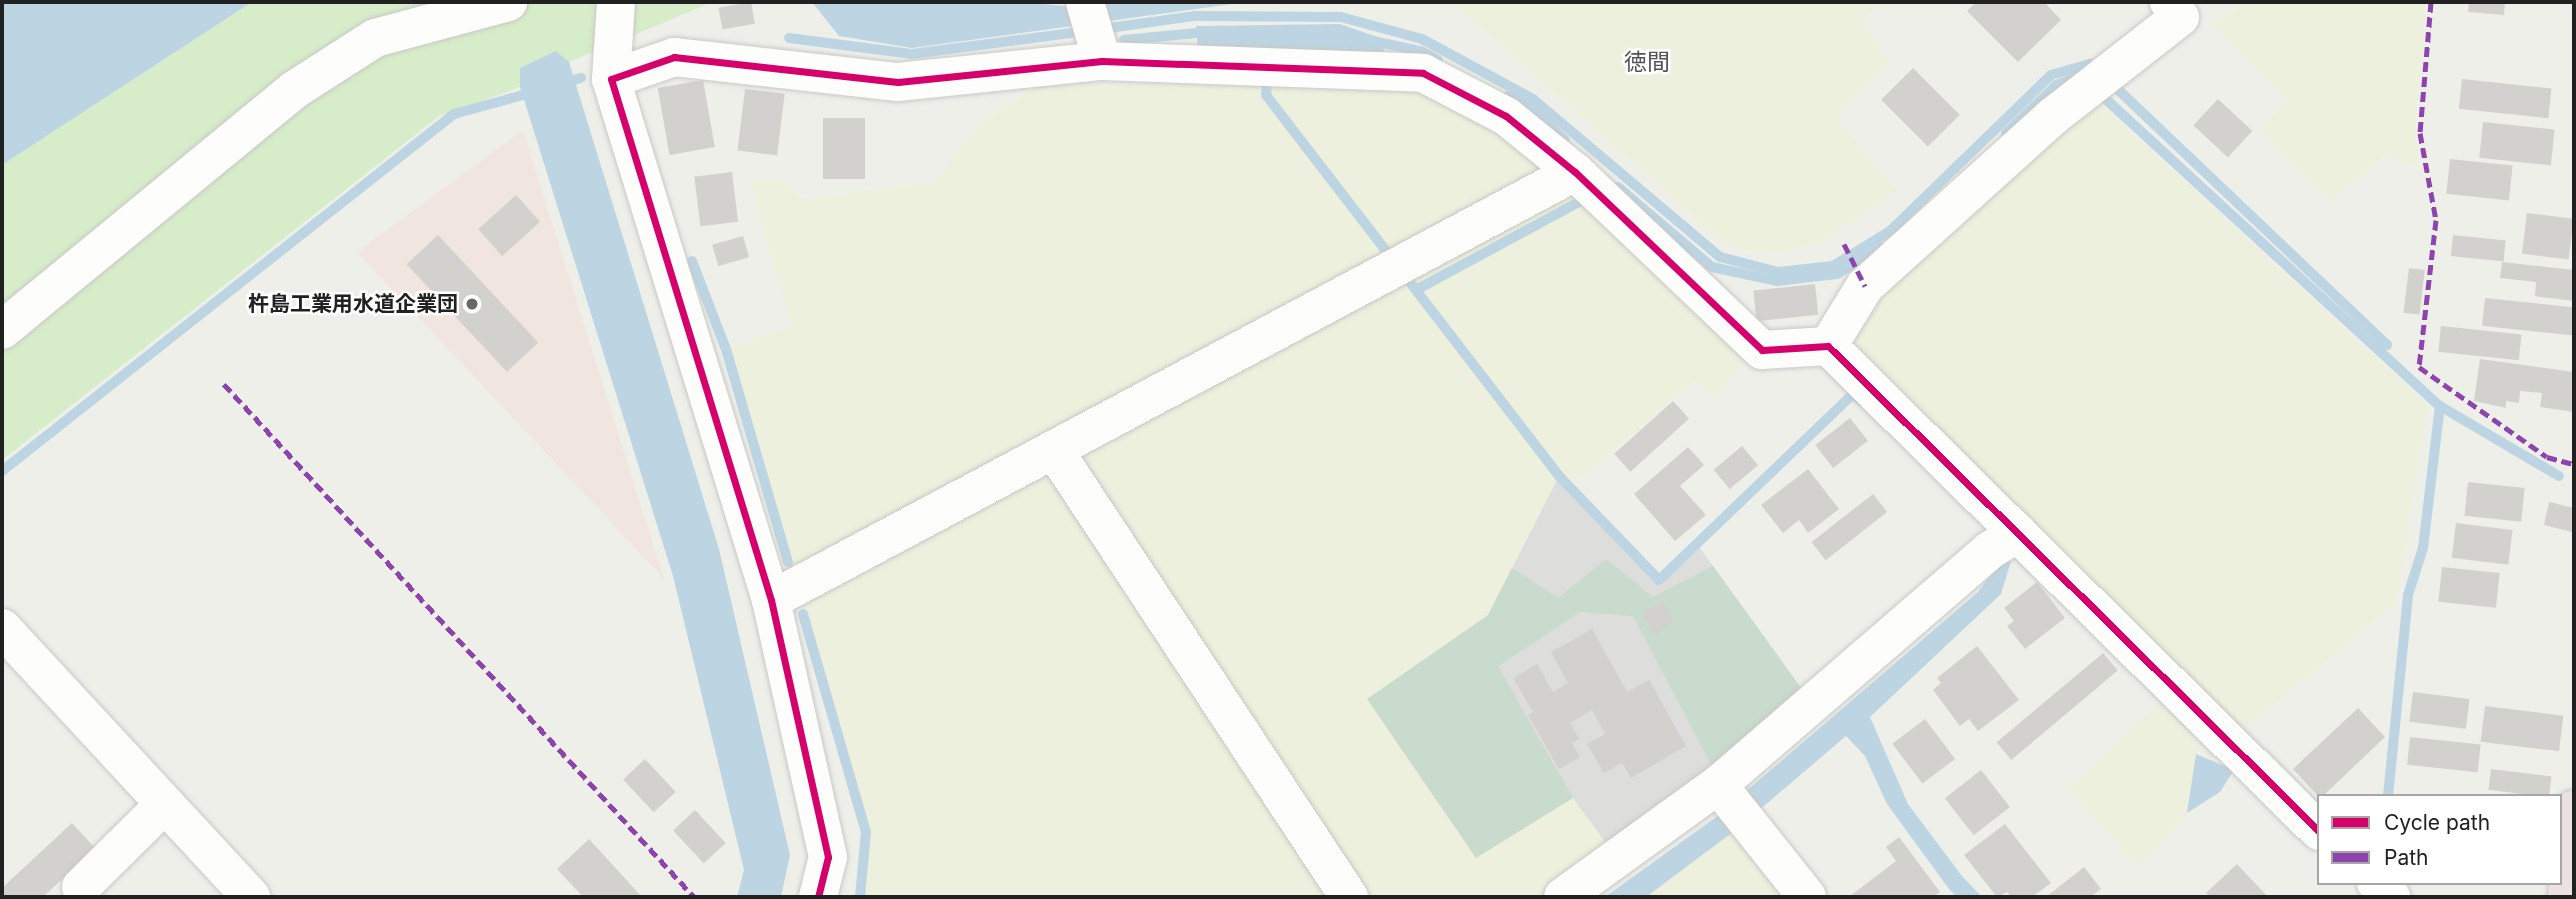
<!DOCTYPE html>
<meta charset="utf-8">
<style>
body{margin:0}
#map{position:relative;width:2576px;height:899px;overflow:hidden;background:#efefea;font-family:Inter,"Noto Sans JP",sans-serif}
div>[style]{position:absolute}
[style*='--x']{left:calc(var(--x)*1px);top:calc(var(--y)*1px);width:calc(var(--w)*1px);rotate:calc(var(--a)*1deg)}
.commercial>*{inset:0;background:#f1e5e0}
.religious>*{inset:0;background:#dddddb}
.farmland>*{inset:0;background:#ecf0dd}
.grass>*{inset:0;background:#d7edc9}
.cemetery>*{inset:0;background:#c8dbcc}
.water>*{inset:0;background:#bdd5e2}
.stream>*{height:10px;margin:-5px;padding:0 5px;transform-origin:5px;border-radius:5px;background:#bdd5e2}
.building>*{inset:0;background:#d2d1cd;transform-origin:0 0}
.roads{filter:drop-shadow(0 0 2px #c8c8c6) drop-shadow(0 0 2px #c8c8c6)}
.minor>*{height:38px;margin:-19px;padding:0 19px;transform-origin:19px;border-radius:19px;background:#fdfdfc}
.highway>*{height:38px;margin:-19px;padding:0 19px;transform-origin:19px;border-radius:19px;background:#ece1e1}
.quiet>*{height:5px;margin-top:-2.5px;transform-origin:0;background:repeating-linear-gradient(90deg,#8e44ad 0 10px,transparent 0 15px)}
.cycleway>*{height:7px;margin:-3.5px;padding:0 3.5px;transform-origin:3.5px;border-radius:3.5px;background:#d6006c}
.dots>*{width:19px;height:19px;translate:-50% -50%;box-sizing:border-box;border:4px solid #fff;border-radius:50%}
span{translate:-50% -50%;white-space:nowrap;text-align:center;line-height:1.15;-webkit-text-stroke:5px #fff;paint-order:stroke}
.poi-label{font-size:21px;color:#212121;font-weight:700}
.right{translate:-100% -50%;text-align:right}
.neighbourhood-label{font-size:23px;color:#545454}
.frame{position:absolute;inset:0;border:4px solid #212121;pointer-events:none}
.legend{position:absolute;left:2317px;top:794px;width:245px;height:91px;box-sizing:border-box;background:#fff;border:2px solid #a6a6a6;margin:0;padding:9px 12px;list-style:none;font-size:21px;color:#212121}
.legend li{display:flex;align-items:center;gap:14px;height:35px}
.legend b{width:35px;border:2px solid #a6a6a6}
</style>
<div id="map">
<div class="commercial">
<i style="clip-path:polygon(523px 130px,664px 579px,357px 252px)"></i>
</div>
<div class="religious">
<i style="clip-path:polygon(1559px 476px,1659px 580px,1697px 544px,1804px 692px,1612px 851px,1476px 858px,1488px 615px)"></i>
</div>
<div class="farmland">
<i style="clip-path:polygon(1451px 2px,1881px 2px,1861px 23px,1890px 61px,1836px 118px,1897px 191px,1822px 241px,1777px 255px,1727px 246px)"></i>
<i style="clip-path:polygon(2249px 2px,2426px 2px,2415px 133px,2419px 169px,2385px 155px,2330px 202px,2260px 130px,2287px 101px,2210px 24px)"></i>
<i style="clip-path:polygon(1038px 85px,1439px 87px,1546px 157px,1749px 356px,1714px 398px,1695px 380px,1584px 477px,1559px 476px,1488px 615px,1367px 699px,1476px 857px,1573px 798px,1612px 851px,1553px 897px,860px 897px,866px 832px,726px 349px,791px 326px,750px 180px,781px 180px,802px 199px,934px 182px,980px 124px)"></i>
<i style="clip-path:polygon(2096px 100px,2428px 406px,2396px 603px,2243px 730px,1863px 360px,1854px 321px)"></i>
<i style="clip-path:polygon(2159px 703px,2193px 734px,2196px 754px,2187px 813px,2138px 869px,2068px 788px)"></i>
<i style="clip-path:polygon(1719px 815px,1807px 897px,1605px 897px)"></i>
</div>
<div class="grass">
<i style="clip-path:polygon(252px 2px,713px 2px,569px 62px,555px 52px,520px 68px,520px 87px,438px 117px,2px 460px,2px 165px)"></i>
</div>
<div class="cemetery">
<i style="clip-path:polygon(1606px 559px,1653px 597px,1713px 566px,1804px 692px,1713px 768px,1633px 616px,1580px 612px,1498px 666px,1573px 798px,1476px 858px,1367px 699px,1488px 615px,1512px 568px,1558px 598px)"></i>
</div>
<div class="water">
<i style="clip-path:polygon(2px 2px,252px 2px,2px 165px)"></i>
<i style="clip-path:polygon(812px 2px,1023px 2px,1074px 7px,1107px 2px,1247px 2px,912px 48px,839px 36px)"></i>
<i style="clip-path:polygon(1340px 24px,1386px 40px,1381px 61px,1198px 53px,1196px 26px)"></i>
<i style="clip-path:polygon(556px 51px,569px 62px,719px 549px,790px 855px,781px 897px,737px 897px,744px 870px,673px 576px,520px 87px,520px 68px)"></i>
<i style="clip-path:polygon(2002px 560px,2011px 561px,2001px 594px,1870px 717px,1908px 804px,1962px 876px,1982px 897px,1957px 897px,1949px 889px,1887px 804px,1865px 756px,1846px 736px,1758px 811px,1745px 792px,1978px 592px)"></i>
<i style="clip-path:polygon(2196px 754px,2234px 770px,2220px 792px,2187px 813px)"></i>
<i style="clip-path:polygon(1719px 815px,1733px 832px,1646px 897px,1605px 897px)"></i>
</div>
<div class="stream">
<i style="--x:1102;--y:29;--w:94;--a:-8"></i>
<i style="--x:1195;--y:16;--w:146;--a:0.4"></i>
<i style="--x:1341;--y:17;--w:84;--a:15.2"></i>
<i style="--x:1422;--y:39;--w:126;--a:28.4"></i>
<i style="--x:1533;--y:99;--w:245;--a:40.2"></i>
<i style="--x:1720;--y:257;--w:60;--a:14.5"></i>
<i style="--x:1778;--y:272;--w:55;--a:-6.2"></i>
<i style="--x:1833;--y:266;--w:67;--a:-31.6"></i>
<i style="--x:1890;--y:231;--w:224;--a:-44.1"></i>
<i style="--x:2051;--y:75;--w:41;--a:-15.8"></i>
<i style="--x:2090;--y:64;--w:9;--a:36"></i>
<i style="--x:789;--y:38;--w:124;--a:7.4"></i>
<i style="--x:912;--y:54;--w:177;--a:-7.5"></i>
<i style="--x:1124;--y:40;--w:83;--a:-5.5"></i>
<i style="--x:1373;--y:41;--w:49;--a:11.8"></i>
<i style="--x:1421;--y:51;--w:19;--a:28"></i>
<i style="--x:1268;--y:73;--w:22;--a:95"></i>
<i style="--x:1266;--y:95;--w:208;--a:52.4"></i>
<i style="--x:2110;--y:82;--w:382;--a:43.5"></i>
<i style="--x:562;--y:84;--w:20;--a:-18"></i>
<i style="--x:2098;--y:92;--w:464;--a:42.6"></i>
<i style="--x:2440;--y:406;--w:138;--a:30.5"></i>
<i style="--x:1508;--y:96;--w:20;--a:27"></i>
<i style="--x:1526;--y:105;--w:52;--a:41.9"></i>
<i style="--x:2006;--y:133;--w:69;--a:-43.8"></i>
<i style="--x:2056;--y:85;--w:21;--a:-19"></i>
<i style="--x:1618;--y:187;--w:123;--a:40.4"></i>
<i style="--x:1712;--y:267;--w:66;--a:12.2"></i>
<i style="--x:1777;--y:281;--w:60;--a:-6.7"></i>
<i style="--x:1837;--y:274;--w:52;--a:-31"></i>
<i style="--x:692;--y:261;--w:94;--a:68.9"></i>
<i style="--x:726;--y:349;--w:222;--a:73.8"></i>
<i style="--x:1402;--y:272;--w:257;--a:52.4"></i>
<i style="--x:1559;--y:476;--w:144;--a:46.1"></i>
<i style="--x:1659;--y:580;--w:269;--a:-43.8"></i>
<i style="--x:1853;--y:394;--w:11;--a:41"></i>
<i style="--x:1416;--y:290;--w:196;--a:-28.4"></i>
<i style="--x:2;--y:471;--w:576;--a:-38.3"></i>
<i style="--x:454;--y:114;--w:83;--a:-15.4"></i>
<i style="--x:803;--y:614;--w:227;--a:73.9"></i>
<i style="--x:866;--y:832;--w:65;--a:95.3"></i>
<i style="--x:2388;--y:796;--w:202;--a:-84.3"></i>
<i style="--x:2408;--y:595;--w:49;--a:-72.3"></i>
<i style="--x:2423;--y:548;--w:143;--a:-83.2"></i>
</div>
<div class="building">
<i style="left:751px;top:2px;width:22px;height:33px;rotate:80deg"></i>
<i style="clip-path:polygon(1976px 2px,2044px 2px,2061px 20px,2018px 62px,1967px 11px)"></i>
<i style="clip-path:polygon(2469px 2px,2505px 2px,2504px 15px,2468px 12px)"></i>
<i style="left:1913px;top:68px;width:66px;height:45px;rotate:45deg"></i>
<i style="left:2462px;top:79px;width:90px;height:30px;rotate:6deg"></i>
<i style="left:703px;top:80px;width:68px;height:46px;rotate:80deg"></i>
<i style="left:745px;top:89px;width:40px;height:62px;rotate:7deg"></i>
<i style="left:2218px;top:99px;width:47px;height:36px;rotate:43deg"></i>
<i style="left:823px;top:118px;width:42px;height:61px"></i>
<i style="left:2483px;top:122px;width:72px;height:36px;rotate:6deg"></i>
<i style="left:2450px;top:159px;width:63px;height:35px;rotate:6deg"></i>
<i style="left:732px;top:172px;width:50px;height:38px;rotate:83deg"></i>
<i style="left:516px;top:195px;width:36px;height:51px;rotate:48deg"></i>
<i style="left:2527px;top:213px;width:47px;height:41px;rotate:7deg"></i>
<i style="left:438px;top:235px;width:147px;height:43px;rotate:47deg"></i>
<i style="left:2453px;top:235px;width:53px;height:21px;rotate:6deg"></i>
<i style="left:743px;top:236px;width:22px;height:32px;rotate:74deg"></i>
<i style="clip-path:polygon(2502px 262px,2574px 270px,2574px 301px,2535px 296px,2536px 282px,2500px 278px)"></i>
<i style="left:2409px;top:268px;width:16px;height:45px;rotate:7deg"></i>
<i style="left:1815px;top:284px;width:31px;height:62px;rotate:84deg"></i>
<i style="left:2485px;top:298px;width:90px;height:28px;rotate:6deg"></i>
<i style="left:2441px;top:326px;width:81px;height:26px;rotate:6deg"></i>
<i style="clip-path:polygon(2480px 359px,2574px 372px,2574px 412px,2540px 407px,2542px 393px,2520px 391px,2519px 403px,2506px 401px,2506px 408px,2474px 401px)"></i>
<i style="left:1673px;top:401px;width:24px;height:79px;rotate:48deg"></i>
<i style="left:1850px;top:418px;width:29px;height:44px;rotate:52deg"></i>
<i style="left:1742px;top:446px;width:25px;height:37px;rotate:50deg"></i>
<i style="clip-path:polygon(1688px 447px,1704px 465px,1680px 486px,1706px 515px,1675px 541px,1634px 494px)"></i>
<i style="clip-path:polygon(1808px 469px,1839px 509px,1808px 533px,1799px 520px,1783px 533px,1761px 505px)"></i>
<i style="left:2468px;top:482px;width:57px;height:34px;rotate:6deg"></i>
<i style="left:1873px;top:494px;width:23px;height:78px;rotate:52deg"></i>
<i style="clip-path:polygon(2549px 502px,2574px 508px,2572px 532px,2544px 525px)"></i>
<i style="left:2456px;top:523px;width:57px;height:35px;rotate:7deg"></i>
<i style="left:2442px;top:567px;width:58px;height:35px;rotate:6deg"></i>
<i style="clip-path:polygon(2037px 582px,2065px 618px,2025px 649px,2007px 626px,2014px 621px,2004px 608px)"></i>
<i style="left:1662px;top:601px;width:24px;height:24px;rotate:57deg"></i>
<i style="clip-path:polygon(1592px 629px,1627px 692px,1649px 680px,1686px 746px,1631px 778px,1622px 763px,1604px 773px,1587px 744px,1605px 734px,1592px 710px,1570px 723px,1579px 739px,1572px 743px,1580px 757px,1559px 769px,1528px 715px,1533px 712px,1513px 678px,1537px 664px,1553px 692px,1568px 683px,1551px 652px)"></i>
<i style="clip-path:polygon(1977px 646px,2019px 700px,1978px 731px,1969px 719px,1960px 726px,1933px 690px,1941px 683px,1937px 678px)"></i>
<i style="left:2103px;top:653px;width:23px;height:139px;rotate:50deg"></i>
<i style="left:2413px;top:692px;width:57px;height:30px;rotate:7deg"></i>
<i style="left:2485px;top:706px;width:79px;height:36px;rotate:7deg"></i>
<i style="clip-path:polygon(2358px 708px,2385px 737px,2323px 796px,2318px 796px,2293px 769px)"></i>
<i style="left:1925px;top:719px;width:50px;height:41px;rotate:53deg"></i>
<i style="left:2410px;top:737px;width:71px;height:28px;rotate:6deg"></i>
<i style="left:645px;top:759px;width:45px;height:30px;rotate:47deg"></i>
<i style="left:2491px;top:769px;width:61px;height:21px;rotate:7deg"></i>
<i style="left:1981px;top:770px;width:47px;height:46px;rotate:52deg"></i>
<i style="left:695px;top:810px;width:45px;height:30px;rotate:47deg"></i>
<i style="clip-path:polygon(72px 823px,95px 848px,43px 897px,2px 897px,2px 888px)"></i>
<i style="clip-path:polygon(2005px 824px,2051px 883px,2032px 897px,2011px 897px,2007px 892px,1997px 897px,1964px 855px)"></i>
<i style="clip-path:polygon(1899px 837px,1940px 892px,1933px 897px,1849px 897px,1896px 861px,1886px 847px)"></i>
<i style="clip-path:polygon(589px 839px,642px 897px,583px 897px,557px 869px)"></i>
<i style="clip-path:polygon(2237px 864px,2268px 897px,2210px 897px,2206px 893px)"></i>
<i style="clip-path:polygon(2084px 867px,2101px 889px,2090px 897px,2046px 897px)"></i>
</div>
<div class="roads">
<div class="minor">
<i style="--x:1085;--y:2;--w:61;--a:73.9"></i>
<i style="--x:611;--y:79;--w:77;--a:-86.3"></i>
<i style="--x:2;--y:330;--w:378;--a:-39.4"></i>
<i style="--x:294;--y:90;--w:96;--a:-32.7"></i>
<i style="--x:375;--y:38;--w:138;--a:-15.1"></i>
<i style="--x:1828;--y:346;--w:70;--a:-58.3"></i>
<i style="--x:1865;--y:286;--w:252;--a:-42.1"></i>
<i style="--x:2052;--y:117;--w:162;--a:-38"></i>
<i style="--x:2180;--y:17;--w:19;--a:-126"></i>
<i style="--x:1054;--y:450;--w:536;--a:56.58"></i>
<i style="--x:771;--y:600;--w:911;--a:-28.03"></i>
<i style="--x:2;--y:628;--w:367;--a:47.2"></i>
<i style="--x:1718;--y:785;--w:359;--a:-40.8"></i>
<i style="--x:1990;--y:550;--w:33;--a:-31"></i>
<i style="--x:2376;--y:883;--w:21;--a:43"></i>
<i style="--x:81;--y:887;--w:118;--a:-44.7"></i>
<i style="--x:818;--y:897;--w:41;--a:-76"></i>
<i style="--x:828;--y:857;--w:263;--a:-102.5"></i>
<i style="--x:771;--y:600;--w:545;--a:-107.07"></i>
<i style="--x:611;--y:79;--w:67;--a:-19.2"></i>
<i style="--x:674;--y:57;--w:225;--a:6.4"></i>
<i style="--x:898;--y:82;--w:205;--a:-5.9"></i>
<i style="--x:1102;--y:61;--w:321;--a:2.1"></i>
<i style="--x:1423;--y:73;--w:93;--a:27.4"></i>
<i style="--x:1506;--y:116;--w:89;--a:39.1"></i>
<i style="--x:1575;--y:172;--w:258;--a:43.6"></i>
<i style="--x:1762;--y:350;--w:66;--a:-3.5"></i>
<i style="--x:1828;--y:346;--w:690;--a:44.65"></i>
<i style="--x:1563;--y:897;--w:191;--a:-35.9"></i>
<i style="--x:1718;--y:785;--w:143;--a:51.5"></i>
</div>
<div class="highway">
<i style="--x:2567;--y:897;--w:88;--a:-85.5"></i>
</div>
</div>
<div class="quiet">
<i style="--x:2431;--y:2;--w:131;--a:94.8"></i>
<i style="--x:2420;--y:133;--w:88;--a:79.6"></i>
<i style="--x:2436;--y:220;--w:148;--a:96.6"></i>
<i style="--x:2419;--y:367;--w:156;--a:35.1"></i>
<i style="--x:2547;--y:457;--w:28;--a:15"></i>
<i style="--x:1844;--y:244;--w:47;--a:63.4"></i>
<i style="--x:224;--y:384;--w:696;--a:47.5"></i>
</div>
<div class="cycleway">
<i style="--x:818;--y:897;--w:41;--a:-76"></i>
<i style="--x:828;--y:857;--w:263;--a:-102.5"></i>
<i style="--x:771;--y:600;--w:545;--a:-107.07"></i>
<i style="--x:611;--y:79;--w:67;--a:-19.2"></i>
<i style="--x:674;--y:57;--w:225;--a:6.4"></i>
<i style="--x:898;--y:82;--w:205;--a:-5.9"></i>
<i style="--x:1102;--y:61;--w:321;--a:2.1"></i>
<i style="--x:1423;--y:73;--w:93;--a:27.4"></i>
<i style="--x:1506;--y:116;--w:89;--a:39.1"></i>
<i style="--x:1575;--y:172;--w:258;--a:43.6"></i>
<i style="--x:1762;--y:350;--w:66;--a:-3.5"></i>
<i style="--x:1828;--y:346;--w:690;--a:44.65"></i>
</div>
<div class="dots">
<i style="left:472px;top:304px;background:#696967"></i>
</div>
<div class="poi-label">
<span class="right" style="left:458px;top:304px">杵島工業用水道企業団</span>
</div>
<div class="neighbourhood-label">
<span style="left:1647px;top:62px">徳間</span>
</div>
<div class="frame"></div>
<ul class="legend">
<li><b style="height:9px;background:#d6006c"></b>Cycle path</li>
<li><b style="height:9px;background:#8e44ad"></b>Path</li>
</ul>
</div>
